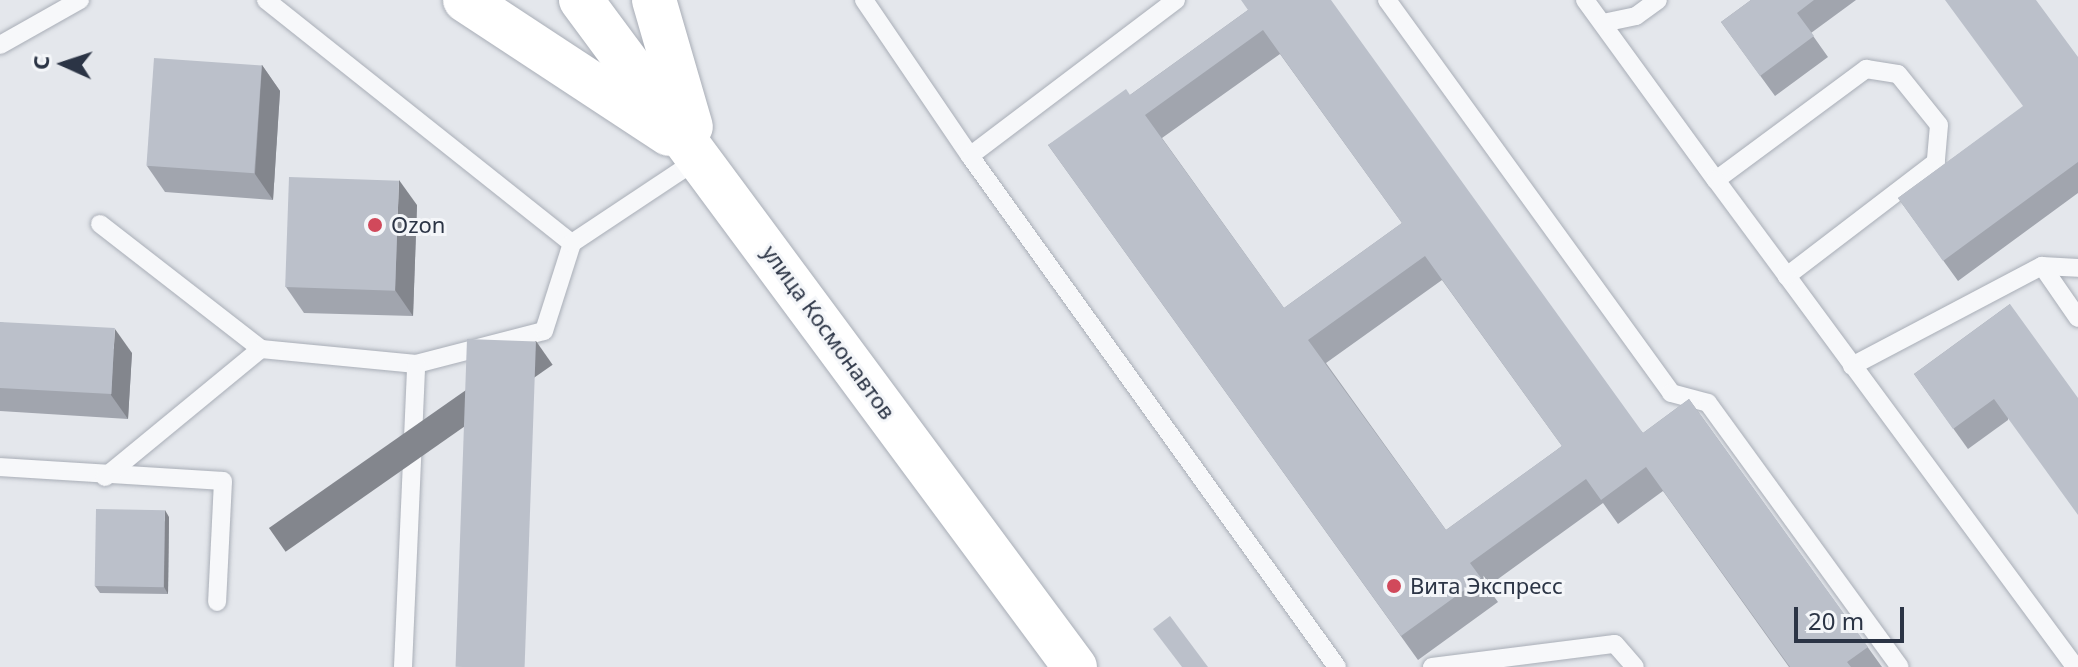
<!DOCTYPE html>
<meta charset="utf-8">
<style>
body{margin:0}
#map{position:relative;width:2078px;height:667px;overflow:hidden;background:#e4e7ec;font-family:"Noto Sans",sans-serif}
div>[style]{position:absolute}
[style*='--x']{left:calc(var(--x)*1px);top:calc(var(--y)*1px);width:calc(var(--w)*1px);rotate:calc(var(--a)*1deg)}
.roads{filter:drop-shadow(0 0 2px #a9aeb7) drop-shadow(0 0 2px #a9aeb7)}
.service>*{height:18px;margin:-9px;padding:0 9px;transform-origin:9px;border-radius:9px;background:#f7f8fa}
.secondary>*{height:44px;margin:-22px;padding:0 22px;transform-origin:22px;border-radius:22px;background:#fff}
.wall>*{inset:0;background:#a1a5ae}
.shaded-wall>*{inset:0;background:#83868d;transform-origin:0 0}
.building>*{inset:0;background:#bbc0ca;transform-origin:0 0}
.dots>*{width:22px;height:22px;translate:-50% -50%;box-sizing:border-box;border:4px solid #f4f6f9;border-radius:50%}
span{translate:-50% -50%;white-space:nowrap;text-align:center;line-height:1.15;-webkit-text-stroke:6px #f4f6f9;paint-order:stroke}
.poi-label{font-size:22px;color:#2b3445}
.left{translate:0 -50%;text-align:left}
.street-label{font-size:22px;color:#2b3445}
.north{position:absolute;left:24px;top:24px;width:80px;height:80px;-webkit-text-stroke:6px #f4f6f9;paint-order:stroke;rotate:273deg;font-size:22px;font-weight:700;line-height:32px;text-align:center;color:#2b3445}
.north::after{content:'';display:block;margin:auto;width:28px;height:36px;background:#2b3445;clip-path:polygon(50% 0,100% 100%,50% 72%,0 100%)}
.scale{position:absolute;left:1794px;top:607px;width:110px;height:36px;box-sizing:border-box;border:4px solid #2b3445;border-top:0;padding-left:10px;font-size:24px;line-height:28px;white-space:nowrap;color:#2b3445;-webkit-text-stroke:6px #f4f6f9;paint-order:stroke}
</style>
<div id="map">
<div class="roads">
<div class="service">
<i style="--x:266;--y:0;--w:391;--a:38.5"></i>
<i style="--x:864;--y:0;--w:189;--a:55.8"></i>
<i style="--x:1176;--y:0;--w:258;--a:142.9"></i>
<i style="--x:970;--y:156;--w:629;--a:54.31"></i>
<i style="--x:1387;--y:0;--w:485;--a:54.1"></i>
<i style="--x:1671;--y:393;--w:38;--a:15"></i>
<i style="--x:1708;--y:403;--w:326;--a:54"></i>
<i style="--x:1585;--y:0;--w:223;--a:54"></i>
<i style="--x:1716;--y:180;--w:187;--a:-36.5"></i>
<i style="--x:1866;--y:69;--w:32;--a:9"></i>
<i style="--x:1898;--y:74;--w:65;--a:51.2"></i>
<i style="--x:1939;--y:125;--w:37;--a:95"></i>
<i style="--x:1936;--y:162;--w:188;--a:142.6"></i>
<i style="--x:1787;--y:276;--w:486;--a:53.6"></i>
<i style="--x:1603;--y:23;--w:34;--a:-12"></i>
<i style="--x:1636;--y:16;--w:27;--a:-36"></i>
<i style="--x:0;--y:45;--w:92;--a:-29.4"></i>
<i style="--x:1716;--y:180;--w:119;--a:53.5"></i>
<i style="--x:100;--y:224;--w:204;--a:37.8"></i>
<i style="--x:261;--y:349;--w:156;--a:5.5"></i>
<i style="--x:416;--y:364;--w:132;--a:-14.5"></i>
<i style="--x:544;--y:331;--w:92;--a:-72.3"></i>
<i style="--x:572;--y:243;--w:154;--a:-33.6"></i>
<i style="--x:2042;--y:266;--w:36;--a:3"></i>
<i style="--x:1852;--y:366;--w:215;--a:-27.8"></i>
<i style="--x:2042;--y:266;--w:63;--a:55.3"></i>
<i style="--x:0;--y:467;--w:223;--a:3.6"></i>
<i style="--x:223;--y:481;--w:121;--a:92.8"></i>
<i style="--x:105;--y:477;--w:202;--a:-39.4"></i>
<i style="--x:403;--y:667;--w:303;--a:-87.5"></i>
<i style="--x:1432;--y:667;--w:184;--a:-7.2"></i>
<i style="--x:1615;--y:644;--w:30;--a:49"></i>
</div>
<div class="secondary">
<i style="--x:465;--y:0;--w:244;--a:33.3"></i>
<i style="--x:581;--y:0;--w:830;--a:53.48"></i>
<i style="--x:654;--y:0;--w:132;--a:73.8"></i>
</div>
</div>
<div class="wall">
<i style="clip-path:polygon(1751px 0,1856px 0,1811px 33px,1828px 57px,1775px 96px,1721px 22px)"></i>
<i style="clip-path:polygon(evenodd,1248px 10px,1643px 433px,1689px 399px,1882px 667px,1789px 667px,1663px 491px,1618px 524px,1603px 503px,1487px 587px,1498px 602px,1418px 660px,1048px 145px,1130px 95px,1248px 10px,1280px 54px,1402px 223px,1284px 308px,1162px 138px,1280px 54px,1248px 10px,1442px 280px,1562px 446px,1446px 530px,1326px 363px,1442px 280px)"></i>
<i style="clip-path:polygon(2078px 57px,2078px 193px,1958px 281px,1898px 198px,2023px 107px)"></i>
<i style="clip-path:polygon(262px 65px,280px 91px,273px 200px,165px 192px,147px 166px)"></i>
<i style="clip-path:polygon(417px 205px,413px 316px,304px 313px,286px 287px)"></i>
<i style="clip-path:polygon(2010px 304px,2008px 420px,1968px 449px,1914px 374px)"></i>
<i style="clip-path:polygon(0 322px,132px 353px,128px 419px,0 411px)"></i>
<i style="clip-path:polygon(169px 517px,168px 594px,100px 593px,95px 586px)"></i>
</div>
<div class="shaded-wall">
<i style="clip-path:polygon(262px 65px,280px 91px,273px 200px,255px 174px)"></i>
<i style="clip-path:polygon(399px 180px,417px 205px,413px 316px,395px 290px)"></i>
<i style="clip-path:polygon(115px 329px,132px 353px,128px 419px,111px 395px)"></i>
<i style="left:536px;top:341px;width:29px;height:326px;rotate:55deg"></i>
<i style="clip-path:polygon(165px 510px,169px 517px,168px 594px,164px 587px)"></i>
</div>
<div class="building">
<i style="clip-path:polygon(evenodd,1241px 0,1331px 0,1643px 433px,1689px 399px,1868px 647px,1847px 662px,1851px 667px,1790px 667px,1646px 467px,1601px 500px,1586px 479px,1470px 563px,1481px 578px,1401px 636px,1048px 145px,1126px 89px,1130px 95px,1248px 10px,1241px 0,1263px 30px,1402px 223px,1284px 308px,1145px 115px,1263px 30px,1241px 0,1425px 256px,1562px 446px,1446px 530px,1308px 340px,1425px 256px)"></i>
<i style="clip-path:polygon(1751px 0,1814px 0,1797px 13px,1814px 36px,1760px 76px,1721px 22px)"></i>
<i style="clip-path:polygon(1945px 0,2036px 0,2078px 57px,2078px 162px,1943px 261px,1898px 198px,2023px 106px)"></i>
<i style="left:154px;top:58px;width:108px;height:108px;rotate:4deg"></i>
<i style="left:289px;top:177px;width:110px;height:110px;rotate:2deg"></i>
<i style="clip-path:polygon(2010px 304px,2078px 398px,2078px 515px,1994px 399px,1953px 429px,1914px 374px)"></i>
<i style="left:0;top:322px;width:115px;height:66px;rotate:3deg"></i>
<i style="left:467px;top:339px;width:69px;height:328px;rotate:2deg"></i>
<i style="left:96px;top:509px;width:69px;height:77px;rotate:1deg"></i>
<i style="clip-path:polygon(1170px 616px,1208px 667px,1182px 667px,1153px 629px)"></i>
</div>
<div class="dots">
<i style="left:375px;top:225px;background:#d1495b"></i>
<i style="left:1394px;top:586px;background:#d1495b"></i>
</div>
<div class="poi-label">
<span class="left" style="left:391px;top:225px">Ozon</span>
<span class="left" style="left:1410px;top:586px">Вита Экспресс</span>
</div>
<div class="street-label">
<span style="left:829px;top:332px;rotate:54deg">улица Космонавтов</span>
</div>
<div class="north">С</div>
<div class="scale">20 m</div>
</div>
